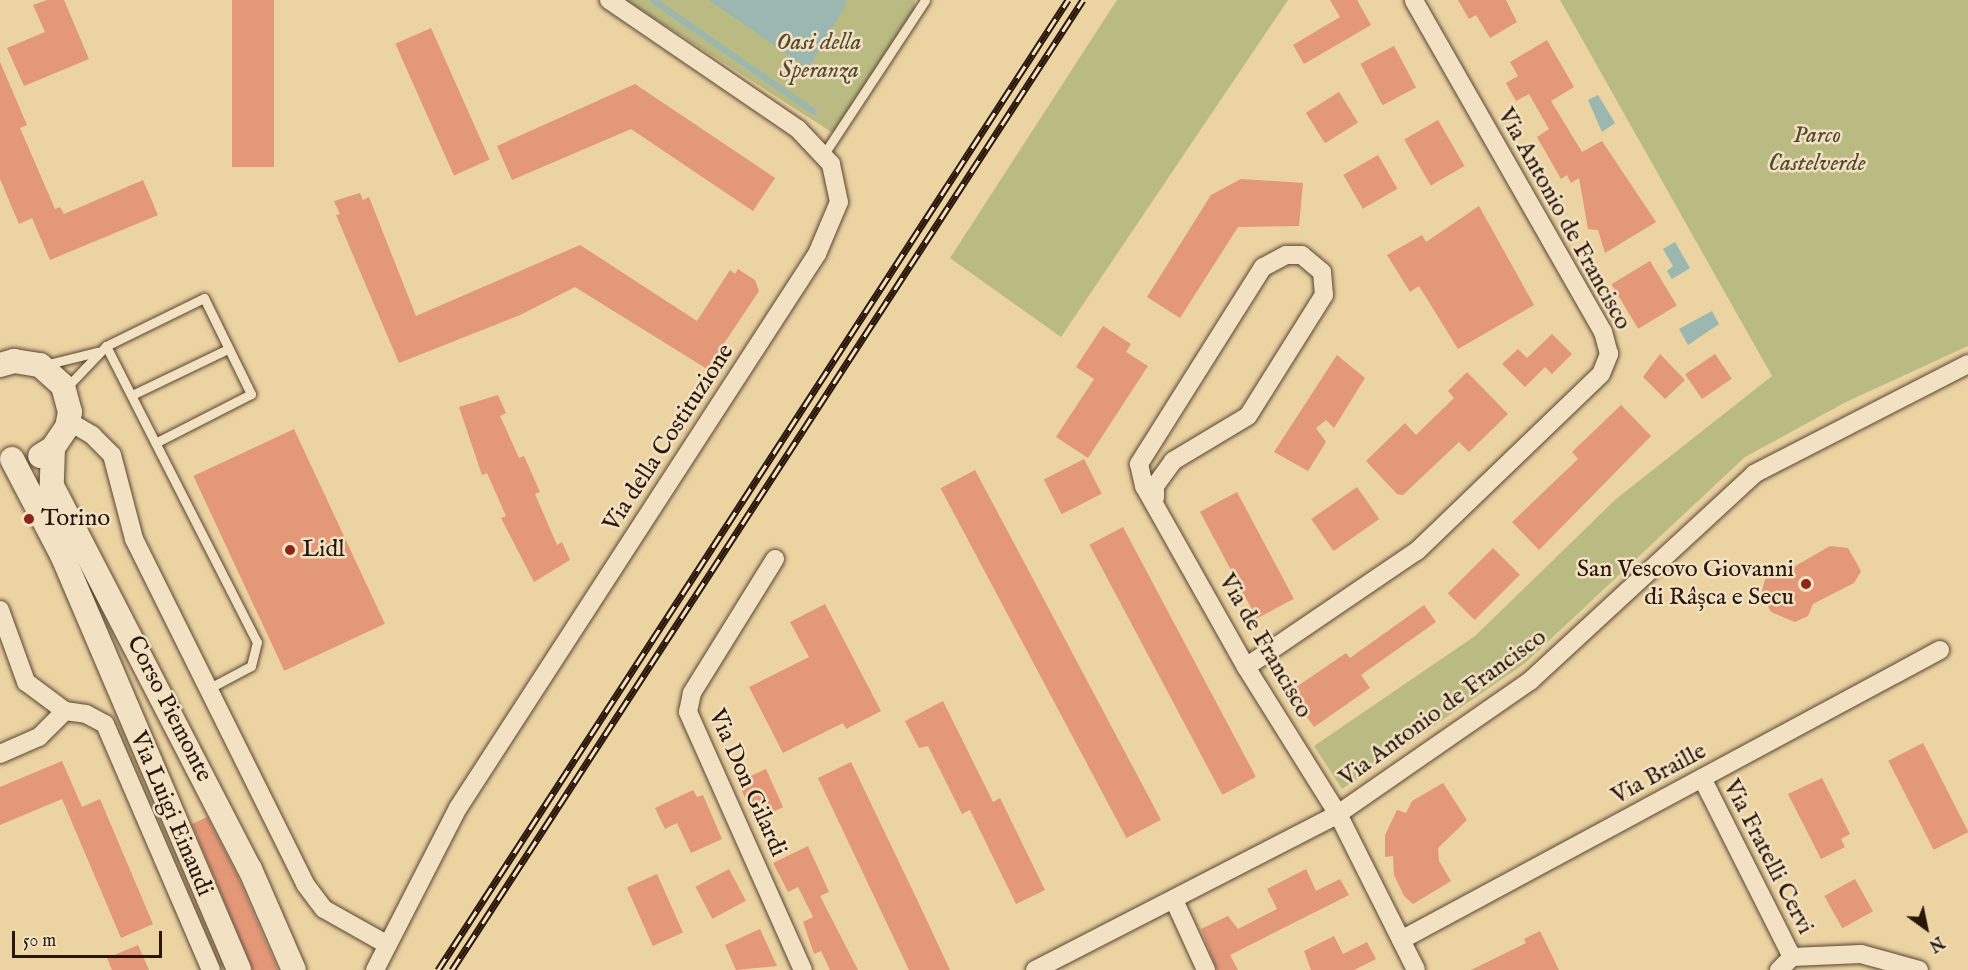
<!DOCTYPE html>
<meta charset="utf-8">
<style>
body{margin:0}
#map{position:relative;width:1968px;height:970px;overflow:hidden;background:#ebd3a2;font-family:"IM FELL English",serif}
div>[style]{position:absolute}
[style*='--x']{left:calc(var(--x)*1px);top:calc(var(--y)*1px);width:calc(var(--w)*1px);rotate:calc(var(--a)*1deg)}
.green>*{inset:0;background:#babb83}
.water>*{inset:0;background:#9cb6b0}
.stream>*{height:6px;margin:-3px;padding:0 3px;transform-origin:3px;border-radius:3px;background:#9cb6b0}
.building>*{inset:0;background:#e39878;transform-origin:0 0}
.roads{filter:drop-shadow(0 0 2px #594531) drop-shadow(0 0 2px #594531)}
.service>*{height:9px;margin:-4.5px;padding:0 4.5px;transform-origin:4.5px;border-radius:4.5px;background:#f2e2c3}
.minor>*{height:18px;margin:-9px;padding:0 9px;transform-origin:9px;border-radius:9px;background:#f2e2c3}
.secondary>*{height:24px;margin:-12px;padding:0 12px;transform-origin:12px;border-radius:12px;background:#f2e2c3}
.rail>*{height:7px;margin-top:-3.5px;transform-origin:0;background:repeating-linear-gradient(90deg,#f2e2c3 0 14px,#28160b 0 28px);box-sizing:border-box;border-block:2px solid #28160b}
.dots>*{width:16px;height:16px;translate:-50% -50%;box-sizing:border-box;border:3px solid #f2e2c3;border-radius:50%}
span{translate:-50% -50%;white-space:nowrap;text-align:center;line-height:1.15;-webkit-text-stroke:5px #f2e2c3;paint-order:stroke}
.park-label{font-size:24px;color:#54482f;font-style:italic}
.street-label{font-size:24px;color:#28160b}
.poi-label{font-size:24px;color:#28160b}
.left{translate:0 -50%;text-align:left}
.right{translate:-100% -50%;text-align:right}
.north{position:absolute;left:1896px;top:898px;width:60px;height:60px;-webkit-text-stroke:4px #f2e2c3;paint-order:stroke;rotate:147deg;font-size:16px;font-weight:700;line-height:24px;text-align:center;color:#28160b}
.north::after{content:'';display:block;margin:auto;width:21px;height:27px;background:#28160b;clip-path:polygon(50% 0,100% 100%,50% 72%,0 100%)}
.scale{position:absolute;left:12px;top:931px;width:150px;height:27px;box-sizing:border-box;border:3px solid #28160b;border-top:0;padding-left:8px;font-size:18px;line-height:21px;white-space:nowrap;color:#28160b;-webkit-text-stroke:4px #f2e2c3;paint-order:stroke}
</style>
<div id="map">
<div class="green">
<i style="clip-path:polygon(626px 0,915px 0,913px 19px,836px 135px)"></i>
<i style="clip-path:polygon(1117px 0,1288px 0,1061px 337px,950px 258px)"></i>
<i style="clip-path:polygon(1560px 0,1968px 0,1968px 346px,1846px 402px,1745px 457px,1524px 664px,1342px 789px,1314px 746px,1475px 636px,1616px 499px,1772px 376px)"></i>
</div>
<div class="water">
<i style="clip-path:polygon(709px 0,845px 0,846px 5px,808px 69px)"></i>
<i style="clip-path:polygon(1598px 95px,1615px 123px,1602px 132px,1588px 100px)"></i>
<i style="clip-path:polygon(1675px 242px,1690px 268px,1672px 279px,1667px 271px,1673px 266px,1663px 249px)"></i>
<i style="clip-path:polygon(1712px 311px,1719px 324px,1688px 345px,1679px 329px)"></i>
</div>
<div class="stream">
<i style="--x:653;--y:0;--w:196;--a:34.8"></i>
</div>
<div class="building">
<i style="clip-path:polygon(47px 0,64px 0,89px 59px,24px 86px,7px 48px,45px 32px,33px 5px)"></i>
<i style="left:232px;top:0;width:42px;height:167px"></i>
<i style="clip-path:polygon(1330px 0,1357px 0,1371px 25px,1304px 64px,1293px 45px,1340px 17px)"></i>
<i style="clip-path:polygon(1458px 0,1506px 0,1517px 22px,1490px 38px,1476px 15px,1469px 19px)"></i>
<i style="left:431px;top:28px;width:144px;height:39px;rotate:66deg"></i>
<i style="clip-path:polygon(1547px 40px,1574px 87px,1551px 101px,1582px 152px,1602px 141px,1656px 222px,1605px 253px,1598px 230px,1588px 229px,1579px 178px,1571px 183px,1567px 175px,1561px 179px,1537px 137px,1549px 129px,1529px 94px,1516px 101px,1506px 83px,1518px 76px,1510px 62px)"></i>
<i style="left:1394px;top:46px;width:47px;height:38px;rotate:62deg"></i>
<i style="clip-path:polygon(0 62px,27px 125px,20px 128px,55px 209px,60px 207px,64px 214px,143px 180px,158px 215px,50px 260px,32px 218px,19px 224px,0 179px)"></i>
<i style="clip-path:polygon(635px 84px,775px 178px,753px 211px,631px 129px,512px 180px,497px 146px)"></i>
<i style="left:1339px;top:92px;width:36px;height:39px;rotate:58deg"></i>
<i style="left:1438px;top:120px;width:53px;height:39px;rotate:60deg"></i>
<i style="left:1378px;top:155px;width:39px;height:40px;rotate:60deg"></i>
<i style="clip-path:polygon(1241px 179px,1303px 183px,1299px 226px,1238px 227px,1180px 318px,1147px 297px,1211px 195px)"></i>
<i style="clip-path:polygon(360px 193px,363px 200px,369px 197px,416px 316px,580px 245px,697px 321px,730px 270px,735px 274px,738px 269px,755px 280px,759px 291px,707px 369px,575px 287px,520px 315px,399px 363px,336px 215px,340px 214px,334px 201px)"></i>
<i style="clip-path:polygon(1479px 206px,1534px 305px,1458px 349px,1419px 286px,1410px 292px,1387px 255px,1422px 235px,1426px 242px)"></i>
<i style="left:1650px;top:261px;width:52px;height:45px;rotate:59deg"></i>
<i style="clip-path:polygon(1103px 326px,1131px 344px,1126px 352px,1148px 366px,1088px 458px,1056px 437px,1094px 379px,1076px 367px)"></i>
<i style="clip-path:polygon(1552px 334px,1572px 354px,1552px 374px,1545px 367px,1525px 387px,1502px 364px,1518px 349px,1527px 358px)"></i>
<i style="clip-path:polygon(1660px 354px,1685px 380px,1665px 399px,1643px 377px)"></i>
<i style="left:1715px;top:354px;width:30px;height:36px;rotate:56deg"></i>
<i style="clip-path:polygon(1337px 355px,1365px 378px,1334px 428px,1326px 420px,1316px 428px,1326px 442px,1308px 471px,1274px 452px)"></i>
<i style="clip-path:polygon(1467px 372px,1508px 414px,1469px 452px,1459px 442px,1403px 495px,1397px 494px,1366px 461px,1405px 423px,1416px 435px,1454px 398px,1448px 391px)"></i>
<i style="clip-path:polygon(498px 395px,506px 413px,500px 416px,519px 458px,524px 456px,540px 492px,535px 494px,557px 545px,562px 542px,570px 560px,534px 582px,501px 518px,506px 516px,487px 473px,482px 475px,459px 407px)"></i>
<i style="clip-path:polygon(1621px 405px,1651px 436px,1539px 550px,1512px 522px,1578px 459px,1572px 452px)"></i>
<i style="left:294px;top:429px;width:215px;height:111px;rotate:65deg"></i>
<i style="left:1084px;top:459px;width:39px;height:45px;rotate:63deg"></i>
<i style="left:975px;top:470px;width:396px;height:39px;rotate:62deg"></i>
<i style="left:1357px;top:487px;width:39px;height:56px;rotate:55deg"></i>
<i style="left:1237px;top:492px;width:121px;height:42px;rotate:62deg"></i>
<i style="left:1123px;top:527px;width:283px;height:38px;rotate:62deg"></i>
<i style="clip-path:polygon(1830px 546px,1848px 548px,1861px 571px,1854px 583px,1813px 604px,1808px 616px,1795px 622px,1771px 612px,1761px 594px,1767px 573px,1780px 564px,1790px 569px)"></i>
<i style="left:1493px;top:548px;width:38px;height:64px;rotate:45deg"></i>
<i style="clip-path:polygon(825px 604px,881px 711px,846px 729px,843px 723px,783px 753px,749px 687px,809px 657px,790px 622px)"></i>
<i style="clip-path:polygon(1424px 605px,1436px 622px,1361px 675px,1370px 688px,1314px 727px,1289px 692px,1346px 653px,1350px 658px)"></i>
<i style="clip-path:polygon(943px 701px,993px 802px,1000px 798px,1045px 890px,1016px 904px,970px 810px,962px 814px,928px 746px,919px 748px,905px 721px)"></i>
<i style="left:1923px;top:743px;width:100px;height:39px;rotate:63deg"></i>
<i style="clip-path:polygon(62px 761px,82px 807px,100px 799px,153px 924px,121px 938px,62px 799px,0 825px,0 787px)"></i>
<i style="clip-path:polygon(851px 762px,921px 908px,950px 970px,909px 970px,818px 778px)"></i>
<i style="left:766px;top:769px;width:42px;height:31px;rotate:66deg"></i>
<i style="clip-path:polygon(1822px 778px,1850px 834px,1841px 839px,1845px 847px,1821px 859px,1788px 794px)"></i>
<i style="clip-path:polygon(1443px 783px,1467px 820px,1438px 848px,1439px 861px,1451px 881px,1413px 904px,1404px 896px,1394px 875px,1393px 856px,1385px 857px,1385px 835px,1397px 810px,1406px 813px,1412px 801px)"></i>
<i style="clip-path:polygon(693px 790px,697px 797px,703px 795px,722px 839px,691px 853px,677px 823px,665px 829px,655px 808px)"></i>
<i style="clip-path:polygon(207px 817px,237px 875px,278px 970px,253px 970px,192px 824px)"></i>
<i style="clip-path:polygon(808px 846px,829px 892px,820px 896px,858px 970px,830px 970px,821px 951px,814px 954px,803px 922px,813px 917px,798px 887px,788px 892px,773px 863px)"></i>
<i style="left:729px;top:869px;width:36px;height:38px;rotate:62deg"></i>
<i style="clip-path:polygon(1306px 869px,1316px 891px,1340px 879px,1349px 895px,1230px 955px,1238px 970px,1217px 970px,1201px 929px,1228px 916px,1238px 929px,1277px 909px,1267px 889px)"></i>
<i style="left:657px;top:874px;width:64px;height:33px;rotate:66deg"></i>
<i style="left:1855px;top:879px;width:37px;height:35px;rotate:61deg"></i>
<i style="clip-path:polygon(760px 929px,777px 966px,736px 970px,725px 945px)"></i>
<i style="clip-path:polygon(1540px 931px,1559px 970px,1471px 970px,1526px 943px,1524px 939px)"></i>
<i style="clip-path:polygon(1334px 936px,1343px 954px,1367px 942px,1376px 959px,1354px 970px,1311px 970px,1304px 951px)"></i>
<i style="clip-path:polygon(138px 945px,149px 970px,112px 970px,107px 958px)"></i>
</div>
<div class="roads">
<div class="service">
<i style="--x:824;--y:154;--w:184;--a:-56.7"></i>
<i style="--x:106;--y:346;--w:109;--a:-26.1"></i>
<i style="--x:204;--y:298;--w:107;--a:63.9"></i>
<i style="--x:251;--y:394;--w:106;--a:152.9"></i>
<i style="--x:44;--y:365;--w:55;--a:-13.8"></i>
<i style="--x:66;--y:388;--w:58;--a:-46.4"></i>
<i style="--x:106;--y:346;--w:332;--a:63"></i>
<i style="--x:257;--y:642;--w:25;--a:104"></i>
<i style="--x:251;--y:666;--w:49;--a:151.9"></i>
<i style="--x:134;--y:394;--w:104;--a:-25.6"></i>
</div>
<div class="minor">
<i style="--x:68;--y:421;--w:28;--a:30"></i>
<i style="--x:92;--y:435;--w:28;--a:45"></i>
<i style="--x:112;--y:455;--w:87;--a:75.3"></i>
<i style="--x:134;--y:539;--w:385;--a:63.6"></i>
<i style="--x:305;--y:884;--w:31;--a:53"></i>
<i style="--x:324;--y:909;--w:71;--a:29.4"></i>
<i style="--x:1155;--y:498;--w:12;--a:-90"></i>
<i style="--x:1155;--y:486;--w:31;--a:-54"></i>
<i style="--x:1173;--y:461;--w:87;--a:-31"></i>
<i style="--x:1248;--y:416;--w:143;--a:-57.9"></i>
<i style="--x:1324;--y:295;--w:23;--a:-95"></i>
<i style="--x:1322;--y:272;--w:26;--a:-140"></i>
<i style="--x:1302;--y:255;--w:16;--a:180"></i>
<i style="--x:1286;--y:255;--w:26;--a:152"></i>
<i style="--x:1263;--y:267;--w:233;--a:122.2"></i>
<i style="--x:1139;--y:464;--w:23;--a:77"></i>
<i style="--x:1144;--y:486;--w:208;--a:60.6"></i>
<i style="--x:1246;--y:667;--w:173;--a:58"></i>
<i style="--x:1338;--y:814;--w:174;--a:63.4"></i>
<i style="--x:775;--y:559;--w:158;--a:121.8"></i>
<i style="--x:692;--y:693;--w:19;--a:102"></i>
<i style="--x:688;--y:712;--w:282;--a:66"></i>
<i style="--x:0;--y:610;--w:77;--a:70.1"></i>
<i style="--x:26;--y:682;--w:49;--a:36.6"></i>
<i style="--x:1246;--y:667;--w:207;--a:-34.2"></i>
<i style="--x:1417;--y:551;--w:255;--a:-43.9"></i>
<i style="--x:1601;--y:374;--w:22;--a:-68"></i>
<i style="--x:1609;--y:354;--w:23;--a:-105"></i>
<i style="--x:1603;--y:332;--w:382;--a:-119.7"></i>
<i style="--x:0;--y:754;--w:43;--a:-23.6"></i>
<i style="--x:39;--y:737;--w:37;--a:-45"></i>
<i style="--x:65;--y:711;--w:21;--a:8"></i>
<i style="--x:86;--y:714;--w:21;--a:28"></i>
<i style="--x:105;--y:724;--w:268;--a:66.7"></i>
<i style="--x:1702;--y:778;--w:200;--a:63.3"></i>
<i style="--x:1174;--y:900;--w:77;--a:65.4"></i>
<i style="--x:1401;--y:940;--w:612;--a:-28.28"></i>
<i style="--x:375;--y:970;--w:182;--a:-62.9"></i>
<i style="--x:458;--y:808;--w:660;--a:-57.06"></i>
<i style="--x:817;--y:254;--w:56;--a:-67.1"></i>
<i style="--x:839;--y:202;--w:39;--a:-102"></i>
<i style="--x:831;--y:164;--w:48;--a:-133.3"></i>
<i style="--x:798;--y:129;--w:229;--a:-145.7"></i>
<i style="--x:1035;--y:970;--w:341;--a:-27.2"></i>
<i style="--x:1338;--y:814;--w:234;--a:-34.7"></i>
<i style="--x:1530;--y:681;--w:305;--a:-42.7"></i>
<i style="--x:1754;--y:474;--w:241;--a:-27.2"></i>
<i style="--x:1779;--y:970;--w:18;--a:-45"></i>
<i style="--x:1792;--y:957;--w:69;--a:-2.5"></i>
<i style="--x:1861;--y:954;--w:60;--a:15.4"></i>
</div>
<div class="secondary">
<i style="--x:0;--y:365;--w:15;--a:-16"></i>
<i style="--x:14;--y:361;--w:26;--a:9"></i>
<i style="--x:40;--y:365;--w:31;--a:42"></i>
<i style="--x:63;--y:386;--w:27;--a:75"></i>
<i style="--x:70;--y:412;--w:15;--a:101"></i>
<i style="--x:67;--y:427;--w:25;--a:124"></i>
<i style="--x:53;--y:448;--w:15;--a:148"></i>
<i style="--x:53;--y:448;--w:38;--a:92"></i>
<i style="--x:52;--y:486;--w:431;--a:62.7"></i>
<i style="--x:250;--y:869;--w:110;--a:66.5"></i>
<i style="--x:12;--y:459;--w:110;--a:62.5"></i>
<i style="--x:63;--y:557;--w:449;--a:66.9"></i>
</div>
</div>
<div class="rail">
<i style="--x:438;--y:970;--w:1157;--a:-57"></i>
<i style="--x:452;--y:970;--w:1157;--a:-56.96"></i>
</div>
<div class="dots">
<i style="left:29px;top:519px;background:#8f2418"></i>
<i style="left:290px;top:550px;background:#8f2418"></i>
<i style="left:1806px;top:584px;background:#8f2418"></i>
</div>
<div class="park-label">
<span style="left:819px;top:57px">Oasi della<br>Speranza</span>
<span style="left:1817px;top:150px">Parco<br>Castelverde</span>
</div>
<div class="street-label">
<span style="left:1564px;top:219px;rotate:61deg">Via Antonio de Francisco</span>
<span style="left:669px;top:438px;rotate:-57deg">Via della Costituzione</span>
<span style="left:1265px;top:646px;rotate:60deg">Via de Francisco</span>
<span style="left:1443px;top:708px;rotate:-36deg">Via Antonio de Francisco</span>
<span style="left:169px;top:709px;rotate:63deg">Corso Piemonte</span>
<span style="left:1659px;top:774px;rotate:-28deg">Via Braille</span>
<span style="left:747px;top:783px;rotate:66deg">Via Don Gilardi</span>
<span style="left:171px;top:814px;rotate:67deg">Via Luigi Einaudi</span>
<span style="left:1768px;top:857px;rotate:63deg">Via Fratelli Cervi</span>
</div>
<div class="poi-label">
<span class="left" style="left:41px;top:519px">Torino</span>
<span class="left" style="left:302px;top:550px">Lidl</span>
<span class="right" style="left:1794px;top:584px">San Vescovo Giovanni<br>di Râșca e Secu</span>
</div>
<div class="north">N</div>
<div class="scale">50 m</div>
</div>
